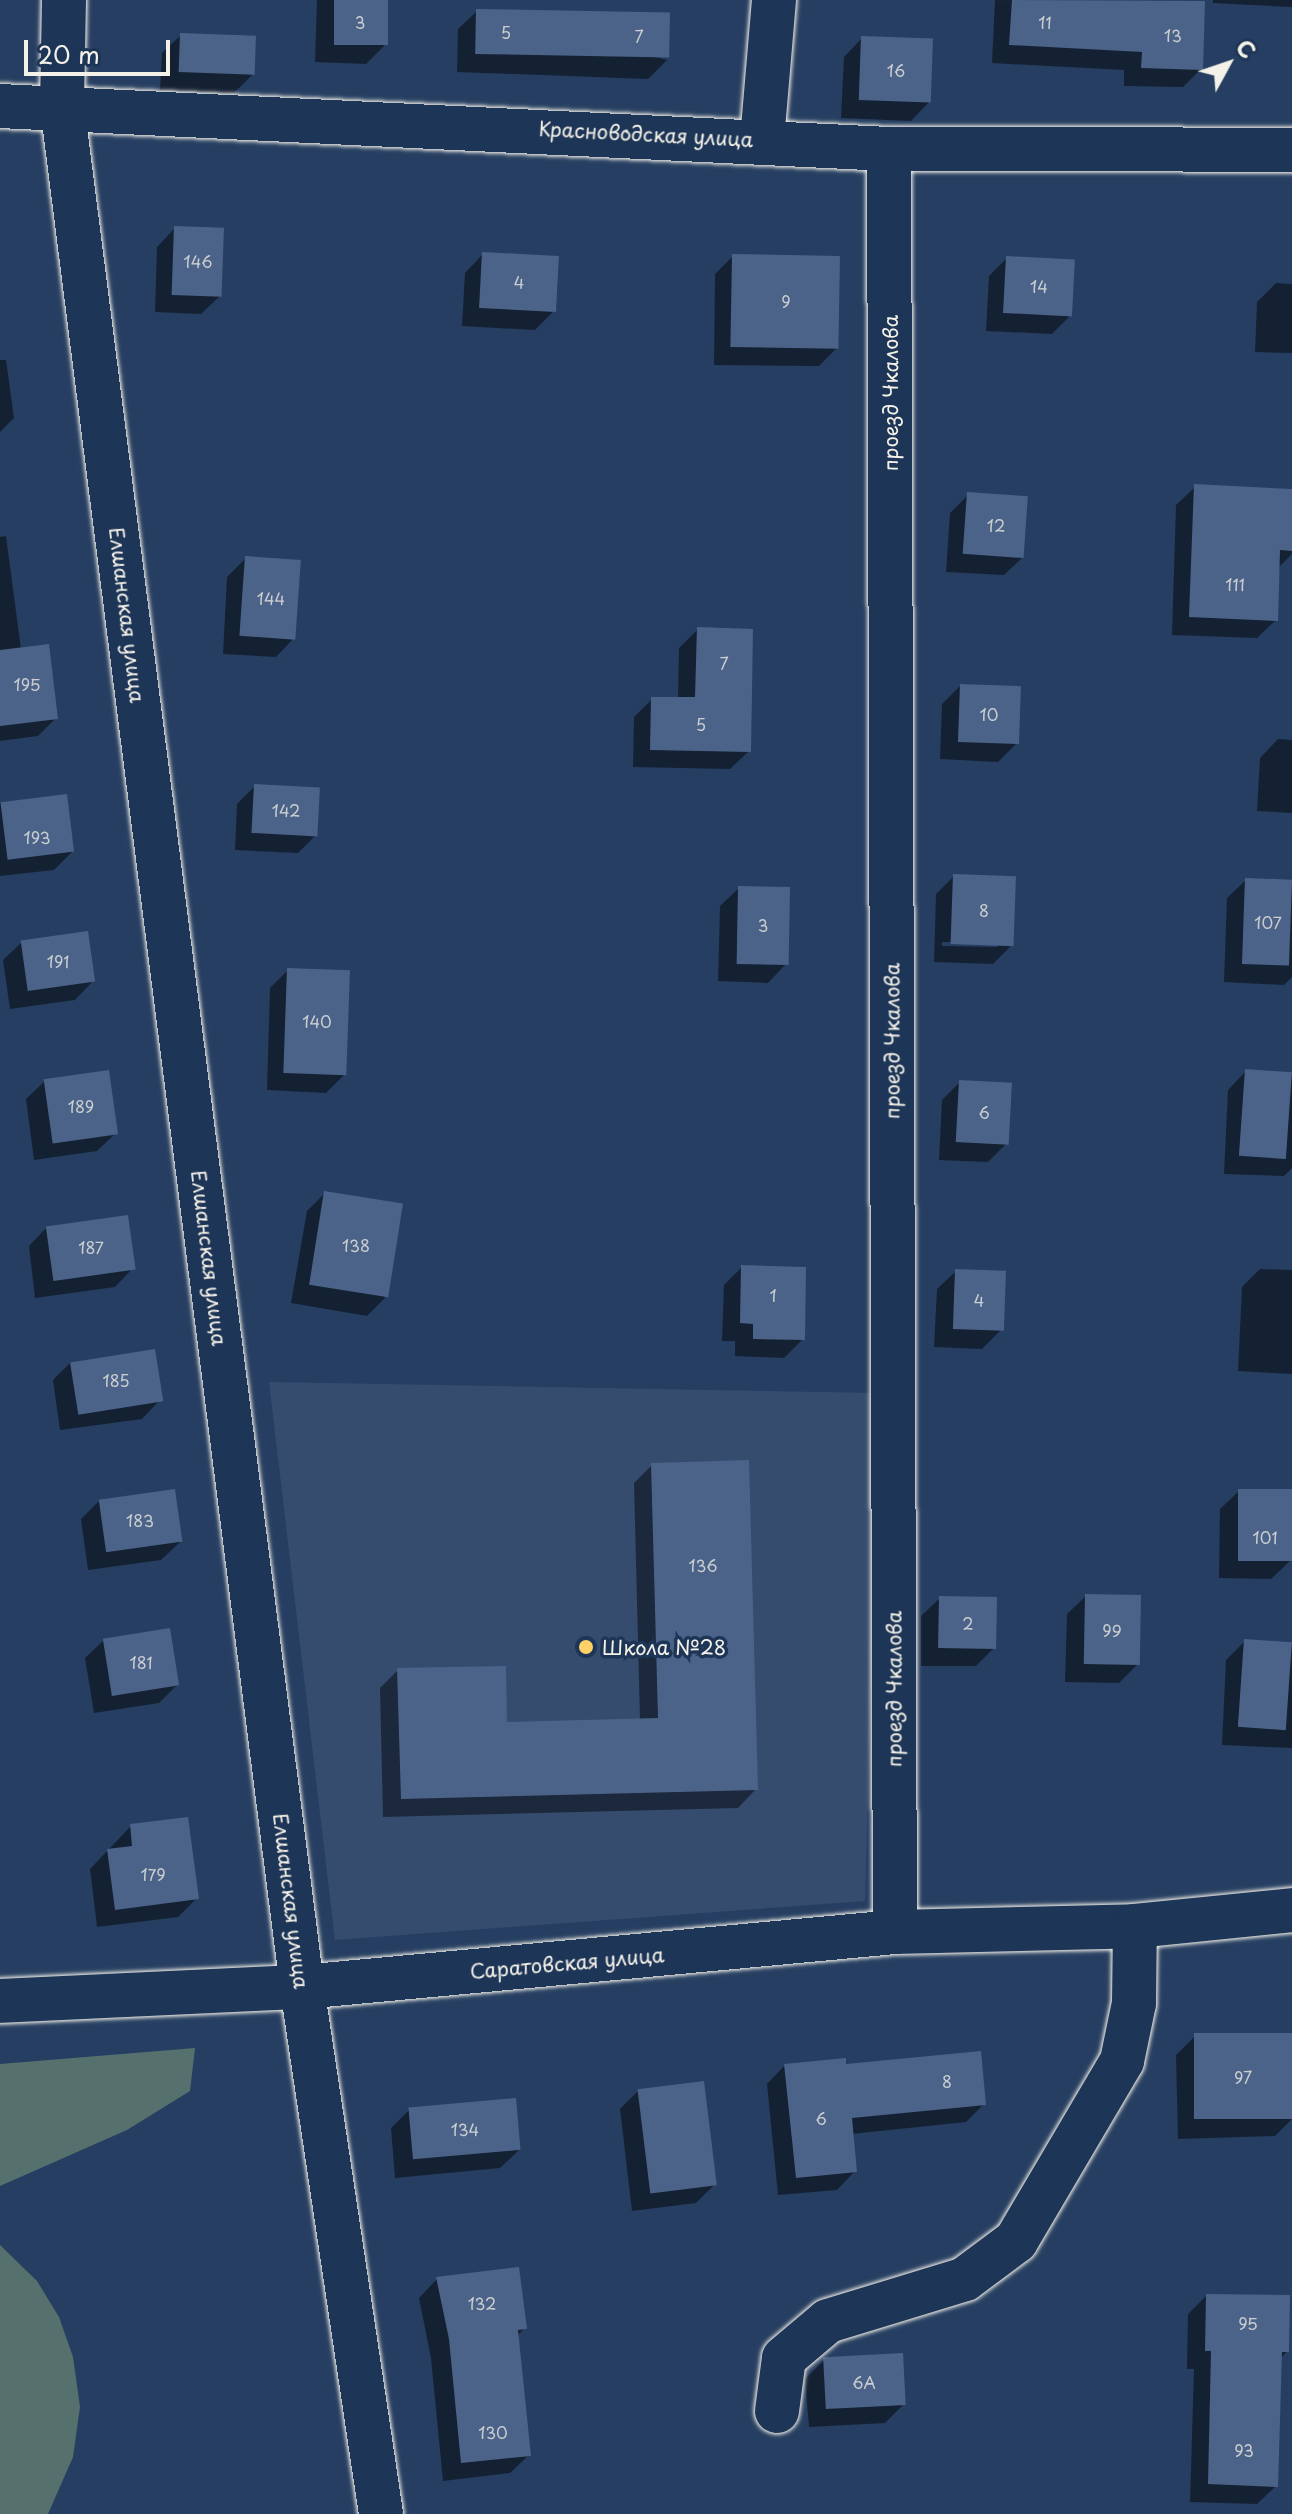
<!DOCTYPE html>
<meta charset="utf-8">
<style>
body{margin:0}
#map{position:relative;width:1292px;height:2514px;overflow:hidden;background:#263e61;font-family:"Playpen Sans",sans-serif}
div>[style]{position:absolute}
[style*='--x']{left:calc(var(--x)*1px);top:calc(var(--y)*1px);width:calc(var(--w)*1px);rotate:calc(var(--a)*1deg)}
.built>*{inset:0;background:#354c6f}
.green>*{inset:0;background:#56706d}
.shadow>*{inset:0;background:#0007}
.building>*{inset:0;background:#4c6389;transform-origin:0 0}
.roads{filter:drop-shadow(0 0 2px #f4f1e8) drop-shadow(0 0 2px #f4f1e8)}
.street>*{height:44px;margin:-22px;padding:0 22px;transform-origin:22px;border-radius:22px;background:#1d3557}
.primary>*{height:44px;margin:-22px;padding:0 22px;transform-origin:22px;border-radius:22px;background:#1d3557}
.dots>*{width:22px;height:22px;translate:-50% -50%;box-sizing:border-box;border:4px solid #1d3557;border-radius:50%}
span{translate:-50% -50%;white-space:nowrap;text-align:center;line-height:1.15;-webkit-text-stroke:7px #1d3557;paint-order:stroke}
.number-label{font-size:16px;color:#caced0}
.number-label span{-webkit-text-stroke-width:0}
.street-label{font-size:20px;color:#f4f1e8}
.poi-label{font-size:20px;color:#f4f1e8}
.left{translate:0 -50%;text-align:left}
.north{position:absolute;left:1188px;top:24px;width:80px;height:80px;-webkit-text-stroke:6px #1d3557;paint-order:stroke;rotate:50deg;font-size:22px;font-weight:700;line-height:32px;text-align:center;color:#f4f1e8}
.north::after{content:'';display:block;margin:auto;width:28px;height:36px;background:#f4f1e8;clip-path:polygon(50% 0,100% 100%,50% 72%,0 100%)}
.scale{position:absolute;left:24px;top:40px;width:146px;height:36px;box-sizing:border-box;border:4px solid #f4f1e8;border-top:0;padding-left:10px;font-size:24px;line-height:28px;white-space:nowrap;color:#f4f1e8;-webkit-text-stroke:6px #1d3557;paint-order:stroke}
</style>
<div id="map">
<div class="built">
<i style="clip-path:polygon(269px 1382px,878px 1393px,865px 1901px,335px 1940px)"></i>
</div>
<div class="green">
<i style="clip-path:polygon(195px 2048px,190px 2091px,127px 2130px,0 2186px,0 2064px)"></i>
<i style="clip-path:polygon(0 2245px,37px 2281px,59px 2317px,73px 2357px,80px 2407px,73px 2457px,48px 2514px,0 2514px)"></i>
</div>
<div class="shadow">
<i style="clip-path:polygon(317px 0,386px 0,384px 46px,366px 64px,315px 62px)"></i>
<i style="clip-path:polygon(995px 0,1203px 3px,1201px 69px,1183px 87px,1124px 86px,1124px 70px,992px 63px)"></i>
<i style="clip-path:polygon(1213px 0,1292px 0,1292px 7px,1213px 3px)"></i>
<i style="clip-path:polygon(477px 11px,667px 60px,648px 79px,457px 72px,458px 29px)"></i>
<i style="clip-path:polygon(181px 35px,252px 75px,234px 93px,160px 90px,162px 53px)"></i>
<i style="clip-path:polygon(862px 38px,929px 102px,911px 121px,841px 118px,844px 57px)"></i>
<i style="clip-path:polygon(175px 228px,220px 296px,201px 314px,155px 312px,157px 247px)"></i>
<i style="clip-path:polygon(483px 254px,554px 311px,535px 330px,462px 326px,465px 273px)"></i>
<i style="clip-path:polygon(733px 256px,837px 348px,819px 366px,714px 365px,715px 274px)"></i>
<i style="clip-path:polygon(1007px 258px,1071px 315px,1052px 334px,986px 331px,989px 276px)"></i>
<i style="clip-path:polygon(1276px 283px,1292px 284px,1292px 353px,1255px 352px,1257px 302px)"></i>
<i style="clip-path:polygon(0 360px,6px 360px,14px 418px,0 432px)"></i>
<i style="clip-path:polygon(1195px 487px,1292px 491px,1292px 554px,1277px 569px,1276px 620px,1257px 638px,1172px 635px,1176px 505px)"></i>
<i style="clip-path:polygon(968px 495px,1023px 557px,1004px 575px,946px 572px,950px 513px)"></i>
<i style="clip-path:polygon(6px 536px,21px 649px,56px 718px,38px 736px,0 741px,0 537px)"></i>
<i style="clip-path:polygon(246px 558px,294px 638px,276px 657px,223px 654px,227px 577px)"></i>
<i style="clip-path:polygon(698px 629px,749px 751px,730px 769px,633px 767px,634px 717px,652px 699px,678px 699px,679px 648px)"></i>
<i style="clip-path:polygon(960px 686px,1017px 743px,998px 762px,940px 759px,942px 704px)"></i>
<i style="clip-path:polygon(1278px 739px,1292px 740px,1292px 813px,1257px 811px,1260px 758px)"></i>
<i style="clip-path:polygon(255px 786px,316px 835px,298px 853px,235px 850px,237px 804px)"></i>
<i style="clip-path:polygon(66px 796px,72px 852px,54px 870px,0 876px,0 803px)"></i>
<i style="clip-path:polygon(evenodd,954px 876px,1012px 945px,993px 964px,934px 962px,936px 894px,954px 876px,942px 942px,997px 943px,997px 947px,942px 946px,942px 942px)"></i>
<i style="clip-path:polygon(1246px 880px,1292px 882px,1292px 977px,1284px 985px,1224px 982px,1227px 898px)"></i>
<i style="clip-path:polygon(739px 888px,786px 964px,768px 983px,718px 981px,720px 906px)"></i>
<i style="clip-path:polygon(22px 942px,93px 981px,75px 1000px,10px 1009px,3px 960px)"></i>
<i style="clip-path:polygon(288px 970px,345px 1074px,326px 1093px,267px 1090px,270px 988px)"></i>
<i style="clip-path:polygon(1246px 1071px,1292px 1074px,1292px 1168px,1284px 1176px,1224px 1174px,1228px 1090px)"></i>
<i style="clip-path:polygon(45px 1081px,116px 1133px,97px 1151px,34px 1160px,26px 1099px)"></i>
<i style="clip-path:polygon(960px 1082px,1006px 1144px,988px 1162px,939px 1160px,942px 1100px)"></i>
<i style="clip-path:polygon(325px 1193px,385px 1298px,367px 1316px,291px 1303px,307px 1211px)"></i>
<i style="clip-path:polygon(47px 1227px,133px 1268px,115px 1287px,35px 1298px,29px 1246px)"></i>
<i style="clip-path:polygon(742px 1267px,803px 1339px,784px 1358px,735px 1356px,735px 1341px,722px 1341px,724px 1285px)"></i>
<i style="clip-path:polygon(1260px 1269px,1292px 1270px,1292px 1374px,1238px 1371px,1242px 1287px)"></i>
<i style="clip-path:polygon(956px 1271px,1000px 1331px,982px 1349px,934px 1347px,937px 1289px)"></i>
<i style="clip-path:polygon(71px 1362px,160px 1400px,142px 1419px,60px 1430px,53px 1380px)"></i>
<i style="clip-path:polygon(652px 1465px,756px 1789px,738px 1808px,383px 1817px,380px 1688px,398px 1670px,505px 1724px,640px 1721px,634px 1483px)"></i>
<i style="clip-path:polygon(1239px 1491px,1290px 1561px,1271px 1579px,1219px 1578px,1220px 1509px)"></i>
<i style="clip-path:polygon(100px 1500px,180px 1542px,161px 1560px,88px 1570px,81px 1519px)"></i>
<i style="clip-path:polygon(1086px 1596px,1137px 1665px,1119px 1683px,1065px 1682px,1067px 1614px)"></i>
<i style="clip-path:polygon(940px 1598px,994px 1648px,976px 1666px,921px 1666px,921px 1616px)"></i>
<i style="clip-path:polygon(104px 1640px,177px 1685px,159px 1703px,94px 1713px,85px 1658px)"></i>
<i style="clip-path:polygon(1245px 1641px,1292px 1644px,1292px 1748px,1222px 1745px,1226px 1660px)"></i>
<i style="clip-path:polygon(131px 1826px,197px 1898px,178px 1917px,97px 1927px,90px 1869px)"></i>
<i style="clip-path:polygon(1195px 2036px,1292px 2077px,1292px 2119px,1275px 2136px,1178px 2139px,1176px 2055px)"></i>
<i style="clip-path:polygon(785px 2065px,844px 2066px,984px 2104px,966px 2122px,851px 2134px,855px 2171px,837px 2190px,778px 2195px,767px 2084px)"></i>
<i style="clip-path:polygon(638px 2091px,715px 2184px,696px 2203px,632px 2211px,620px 2109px)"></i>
<i style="clip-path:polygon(409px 2110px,519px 2150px,500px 2168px,395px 2178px,391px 2128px)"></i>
<i style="clip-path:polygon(437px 2279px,525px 2328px,517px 2336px,529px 2455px,510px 2473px,443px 2481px,431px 2358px,419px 2298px)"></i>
<i style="clip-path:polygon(1206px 2296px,1287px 2351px,1280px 2359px,1276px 2486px,1257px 2504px,1190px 2502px,1194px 2369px,1187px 2369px,1188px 2314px)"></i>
<i style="clip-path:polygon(823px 2361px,904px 2404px,885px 2423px,809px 2427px,805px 2379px)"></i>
</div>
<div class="building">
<i style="left:334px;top:0;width:54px;height:45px"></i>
<i style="clip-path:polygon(1012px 0,1205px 1px,1203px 70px,1141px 68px,1142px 52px,1009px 45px)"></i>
<i style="left:476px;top:9px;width:194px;height:45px;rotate:1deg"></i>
<i style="left:180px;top:33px;width:76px;height:39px;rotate:2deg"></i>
<i style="left:861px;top:36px;width:72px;height:64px;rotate:2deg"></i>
<i style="left:174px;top:226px;width:50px;height:69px;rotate:2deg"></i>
<i style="left:482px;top:252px;width:77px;height:56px;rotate:3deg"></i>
<i style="left:732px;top:254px;width:108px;height:93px;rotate:1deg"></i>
<i style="left:1006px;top:256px;width:69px;height:57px;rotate:3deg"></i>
<i style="clip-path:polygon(1194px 484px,1292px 489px,1292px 551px,1280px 550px,1278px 621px,1189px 617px)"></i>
<i style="left:967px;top:492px;width:61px;height:62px;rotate:4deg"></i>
<i style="left:245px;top:556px;width:56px;height:80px;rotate:4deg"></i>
<i style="clip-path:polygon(697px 627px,753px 629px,751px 752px,650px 750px,651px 697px,695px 697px)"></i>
<i style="clip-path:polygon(49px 644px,58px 719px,0 726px,0 650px)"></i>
<i style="left:960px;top:684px;width:61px;height:58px;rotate:2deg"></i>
<i style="left:254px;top:784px;width:66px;height:49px;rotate:3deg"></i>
<i style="left:67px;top:794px;width:58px;height:67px;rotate:83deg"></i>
<i style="left:953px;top:874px;width:63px;height:70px;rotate:2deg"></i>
<i style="left:1245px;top:878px;width:47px;height:86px;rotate:2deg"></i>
<i style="left:738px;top:886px;width:52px;height:78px;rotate:1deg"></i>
<i style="left:88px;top:931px;width:51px;height:68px;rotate:82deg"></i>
<i style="left:287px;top:968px;width:63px;height:105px;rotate:2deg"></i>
<i style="left:1245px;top:1069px;width:47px;height:87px;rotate:4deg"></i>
<i style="left:109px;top:1070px;width:65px;height:66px;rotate:82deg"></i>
<i style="left:959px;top:1080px;width:53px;height:62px;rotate:3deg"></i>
<i style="left:324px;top:1191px;width:80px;height:95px;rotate:9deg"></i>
<i style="left:128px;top:1215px;width:55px;height:83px;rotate:82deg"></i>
<i style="clip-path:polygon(741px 1265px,806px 1267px,805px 1340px,753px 1339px,753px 1324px,740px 1323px)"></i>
<i style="left:955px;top:1269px;width:51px;height:60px;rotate:2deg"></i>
<i style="left:155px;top:1349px;width:53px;height:86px;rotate:81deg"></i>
<i style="clip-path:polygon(749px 1460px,758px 1790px,401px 1799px,397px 1668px,506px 1666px,507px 1722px,658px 1718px,651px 1463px)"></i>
<i style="left:175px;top:1489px;width:53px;height:77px;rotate:82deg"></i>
<i style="left:1238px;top:1489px;width:54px;height:72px"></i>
<i style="left:1085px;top:1594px;width:56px;height:70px;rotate:1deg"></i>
<i style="left:939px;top:1596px;width:58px;height:52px;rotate:1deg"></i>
<i style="left:170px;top:1628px;width:58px;height:68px;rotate:81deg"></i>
<i style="left:1244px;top:1639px;width:48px;height:88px;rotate:4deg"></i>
<i style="clip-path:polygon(188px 1817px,199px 1899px,115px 1910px,107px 1849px,132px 1846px,130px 1824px)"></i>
<i style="left:1292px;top:2033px;width:86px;height:98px;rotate:90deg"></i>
<i style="clip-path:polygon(981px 2051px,986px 2105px,852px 2118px,857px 2172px,796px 2178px,784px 2064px,846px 2058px,846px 2064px)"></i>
<i style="left:704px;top:2081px;width:105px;height:67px;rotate:83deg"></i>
<i style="left:516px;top:2098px;width:52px;height:108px;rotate:85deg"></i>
<i style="clip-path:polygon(519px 2267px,527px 2329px,518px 2330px,531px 2456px,461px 2463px,449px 2339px,436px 2277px)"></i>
<i style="clip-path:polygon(1206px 2294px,1290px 2295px,1289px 2352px,1282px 2352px,1278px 2487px,1208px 2484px,1211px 2351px,1205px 2351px)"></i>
<i style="left:903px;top:2353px;width:52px;height:80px;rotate:87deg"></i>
</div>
<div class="roads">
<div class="street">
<i style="--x:0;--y:106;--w:890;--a:2.77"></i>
<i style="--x:889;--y:149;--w:403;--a:0.1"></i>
<i style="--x:762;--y:140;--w:141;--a:-85.1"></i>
<i style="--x:889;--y:149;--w:1783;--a:89.81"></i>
<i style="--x:0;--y:2001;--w:302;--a:-2.7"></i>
<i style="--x:302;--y:1987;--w:596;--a:-5.3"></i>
<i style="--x:895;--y:1932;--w:240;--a:-1.4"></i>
<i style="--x:1135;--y:1926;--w:158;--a:-5.8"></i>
<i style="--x:777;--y:2411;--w:53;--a:-82.5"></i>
<i style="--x:784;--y:2358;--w:57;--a:-40.1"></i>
<i style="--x:828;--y:2321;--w:143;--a:-17"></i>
<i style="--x:965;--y:2279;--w:64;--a:-36.7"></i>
<i style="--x:1016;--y:2241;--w:209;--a:-59.5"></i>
<i style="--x:1122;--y:2061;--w:59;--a:-78.3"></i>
<i style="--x:1134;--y:2003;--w:77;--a:-89.3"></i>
</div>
<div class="primary">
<i style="--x:64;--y:0;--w:105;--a:91.1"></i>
<i style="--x:62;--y:105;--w:1897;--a:82.73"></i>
<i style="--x:302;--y:1987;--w:533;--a:81.47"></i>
</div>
</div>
<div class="dots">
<i style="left:586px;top:1647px;background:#ffd166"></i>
</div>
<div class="number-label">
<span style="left:360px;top:22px">3</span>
<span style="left:1045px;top:22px">11</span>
<span style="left:506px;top:32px">5</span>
<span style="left:1173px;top:35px">13</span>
<span style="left:639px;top:36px">7</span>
<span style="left:896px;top:70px">16</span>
<span style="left:198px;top:261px">146</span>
<span style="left:519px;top:282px">4</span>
<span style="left:1039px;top:286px">14</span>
<span style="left:786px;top:301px">9</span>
<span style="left:996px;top:525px">12</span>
<span style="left:1235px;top:584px">111</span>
<span style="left:271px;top:598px">144</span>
<span style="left:724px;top:663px">7</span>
<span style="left:27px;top:684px">195</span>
<span style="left:989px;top:714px">10</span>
<span style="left:701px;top:724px">5</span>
<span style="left:286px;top:810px">142</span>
<span style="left:37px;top:837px">193</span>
<span style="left:984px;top:910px">8</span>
<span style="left:1268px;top:922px">107</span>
<span style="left:763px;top:925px">3</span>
<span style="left:58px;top:961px">191</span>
<span style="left:317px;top:1021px">140</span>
<span style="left:81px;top:1106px">189</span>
<span style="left:984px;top:1112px">6</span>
<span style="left:356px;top:1245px">138</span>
<span style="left:91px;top:1247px">187</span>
<span style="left:773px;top:1295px">1</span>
<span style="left:979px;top:1300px">4</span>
<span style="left:116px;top:1380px">185</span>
<span style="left:140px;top:1520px">183</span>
<span style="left:1265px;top:1537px">101</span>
<span style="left:703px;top:1565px">136</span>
<span style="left:968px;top:1623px">2</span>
<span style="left:1112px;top:1630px">99</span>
<span style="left:141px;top:1662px">181</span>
<span style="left:153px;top:1874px">179</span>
<span style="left:1243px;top:2077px">97</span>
<span style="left:947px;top:2081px">8</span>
<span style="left:821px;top:2118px">6</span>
<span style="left:465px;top:2129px">134</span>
<span style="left:482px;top:2303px">132</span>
<span style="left:1248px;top:2323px">95</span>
<span style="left:864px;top:2382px">6А</span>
<span style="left:493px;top:2432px">130</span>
<span style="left:1244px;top:2450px">93</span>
</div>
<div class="street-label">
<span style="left:646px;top:134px;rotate:3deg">Красноводская улица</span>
<span style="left:890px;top:393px;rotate:-90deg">проезд Чкалова</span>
<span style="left:127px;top:615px;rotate:83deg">Елшанская улица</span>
<span style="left:892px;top:1041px;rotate:-90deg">проезд Чкалова</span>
<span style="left:209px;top:1258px;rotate:83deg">Елшанская улица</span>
<span style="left:894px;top:1689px;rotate:-90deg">проезд Чкалова</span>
<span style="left:291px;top:1901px;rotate:83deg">Елшанская улица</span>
<span style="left:567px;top:1963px;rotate:-5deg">Саратовская улица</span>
</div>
<div class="poi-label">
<span class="left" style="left:602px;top:1647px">Школа №28</span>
</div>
<div class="north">С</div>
<div class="scale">20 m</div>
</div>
